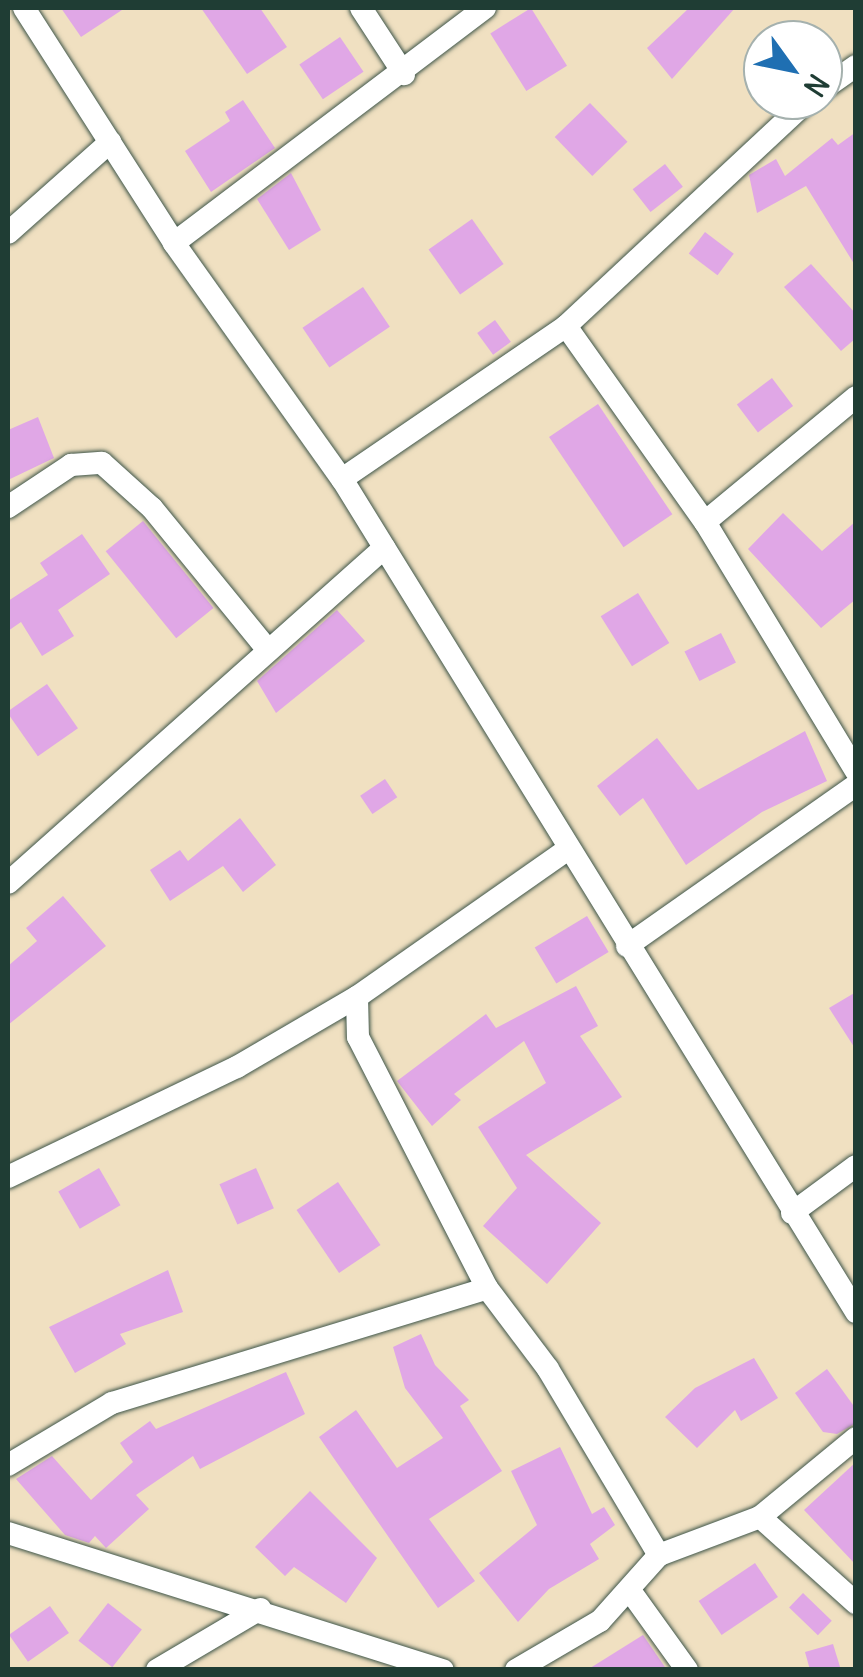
<!DOCTYPE html>
<style>
body{margin:0}
#map{position:relative;width:863px;height:1677px;overflow:hidden;background:#f0e0c1;font-family:Delius,sans-serif}
div>[style]{position:absolute}
[style*='--x']{left:calc(var(--x)*1px);top:calc(var(--y)*1px);width:calc(var(--w)*1px);rotate:calc(var(--a)*1deg)}
.building>*{inset:0;background:#e0a7e6;transform-origin:0 0}
.roads{filter:drop-shadow(0 0 2px #3e5549) drop-shadow(0 0 2px #3e5549)}
.street>*{height:22px;margin:-11px;padding:0 11px;transform-origin:11px;border-radius:11px;background:#fff}
span{translate:-50% -50%;white-space:nowrap;text-align:center;line-height:1.15;-webkit-text-stroke:10px #fff;paint-order:stroke}
.frame{position:absolute;inset:0;border:10px solid #1f3d34;pointer-events:none}
.north{position:absolute;left:743px;top:20px;width:100px;height:100px;box-sizing:border-box;background:#fff;border:2px solid #a5b1ae;border-radius:50%;rotate:123deg;font-size:28px;font-weight:700;line-height:40px;text-align:center;color:#1f3d34}
.north::after{content:'';display:block;margin:auto;width:35px;height:45px;background:#1f6fb2;clip-path:polygon(50% 0,100% 100%,50% 72%,0 100%)}
</style>
<div id="map">
<div class="building">
<i style="clip-path:polygon(61px 8px,125px 8px,81px 37px)"></i>
<i style="clip-path:polygon(201px 8px,260px 8px,287px 47px,247px 74px)"></i>
<i style="left:531px;top:8px;width:68px;height:48px;rotate:58deg"></i>
<i style="clip-path:polygon(689px 8px,735px 8px,672px 79px,647px 48px)"></i>
<i style="left:340px;top:37px;width:42px;height:49px;rotate:56deg"></i>
<i style="clip-path:polygon(243px 100px,275px 148px,211px 192px,185px 151px,230px 121px,225px 112px)"></i>
<i style="left:590px;top:103px;width:54px;height:49px;rotate:46deg"></i>
<i style="clip-path:polygon(856px 132px,856px 267px,806px 186px,757px 213px,749px 175px,776px 159px,785px 176px,832px 138px,838px 145px)"></i>
<i style="left:665px;top:164px;width:29px;height:41px;rotate:52deg"></i>
<i style="clip-path:polygon(291px 173px,321px 230px,289px 250px,257px 199px)"></i>
<i style="left:472px;top:219px;width:55px;height:53px;rotate:55deg"></i>
<i style="left:705px;top:232px;width:36px;height:27px;rotate:37deg"></i>
<i style="clip-path:polygon(811px 264px,856px 314px,856px 338px,841px 351px,784px 287px)"></i>
<i style="left:363px;top:287px;width:48px;height:73px;rotate:56deg"></i>
<i style="left:495px;top:320px;width:27px;height:22px;rotate:54deg"></i>
<i style="left:772px;top:378px;width:35px;height:44px;rotate:53deg"></i>
<i style="left:598px;top:404px;width:133px;height:59px;rotate:56deg"></i>
<i style="clip-path:polygon(38px 417px,54px 458px,8px 480px,8px 430px)"></i>
<i style="clip-path:polygon(783px 513px,822px 551px,856px 521px,856px 599px,821px 628px,748px 549px)"></i>
<i style="left:143px;top:521px;width:112px;height:48px;rotate:51deg"></i>
<i style="clip-path:polygon(82px 534px,110px 574px,58px 610px,74px 636px,42px 656px,21px 622px,8px 631px,8px 601px,48px 575px,40px 563px)"></i>
<i style="left:638px;top:593px;width:59px;height:44px;rotate:58deg"></i>
<i style="clip-path:polygon(337px 610px,365px 641px,276px 713px,257px 681px)"></i>
<i style="left:721px;top:633px;width:33px;height:41px;rotate:63deg"></i>
<i style="left:47px;top:684px;width:54px;height:49px;rotate:55deg"></i>
<i style="clip-path:polygon(805px 731px,827px 781px,762px 812px,686px 865px,643px 798px,620px 816px,597px 786px,657px 738px,698px 790px)"></i>
<i style="left:385px;top:779px;width:22px;height:30px;rotate:56deg"></i>
<i style="clip-path:polygon(240px 818px,276px 865px,243px 892px,223px 866px,170px 901px,150px 870px,180px 850px,188px 861px)"></i>
<i style="clip-path:polygon(63px 896px,106px 946px,8px 1025px,8px 966px,37px 941px,26px 928px)"></i>
<i style="left:587px;top:916px;width:42px;height:61px;rotate:59deg"></i>
<i style="clip-path:polygon(576px 986px,598px 1026px,580px 1036px,622px 1097px,526px 1155px,601px 1223px,547px 1284px,483px 1226px,517px 1188px,478px 1127px,546px 1083px,524px 1041px,454px 1094px,461px 1100px,432px 1126px,397px 1081px,486px 1014px,496px 1028px)"></i>
<i style="clip-path:polygon(856px 992px,856px 1050px,829px 1008px)"></i>
<i style="left:99px;top:1168px;width:43px;height:47px;rotate:60deg"></i>
<i style="left:256px;top:1168px;width:44px;height:40px;rotate:66deg"></i>
<i style="left:338px;top:1182px;width:76px;height:50px;rotate:56deg"></i>
<i style="clip-path:polygon(168px 1270px,183px 1312px,120px 1334px,126px 1344px,75px 1373px,49px 1327px)"></i>
<i style="clip-path:polygon(421px 1334px,435px 1365px,469px 1400px,460px 1406px,502px 1471px,429px 1519px,475px 1581px,438px 1608px,319px 1437px,356px 1410px,397px 1468px,443px 1438px,405px 1388px,393px 1347px)"></i>
<i style="clip-path:polygon(754px 1358px,778px 1398px,741px 1421px,735px 1410px,697px 1448px,665px 1417px,695px 1388px)"></i>
<i style="clip-path:polygon(827px 1369px,856px 1409px,856px 1423px,837px 1434px,823px 1432px,795px 1393px)"></i>
<i style="clip-path:polygon(286px 1372px,305px 1414px,200px 1469px,193px 1456px,136px 1495px,149px 1509px,106px 1548px,95px 1536px,89px 1543px,65px 1535px,16px 1479px,52px 1456px,91px 1500px,133px 1462px,120px 1443px,150px 1421px,156px 1429px)"></i>
<i style="clip-path:polygon(560px 1447px,592px 1514px,604px 1507px,615px 1525px,590px 1544px,599px 1559px,549px 1589px,518px 1622px,479px 1573px,537px 1525px,511px 1471px)"></i>
<i style="clip-path:polygon(856px 1462px,856px 1565px,804px 1510px)"></i>
<i style="clip-path:polygon(310px 1491px,377px 1558px,346px 1603px,294px 1567px,285px 1576px,255px 1547px)"></i>
<i style="left:755px;top:1563px;width:41px;height:68px;rotate:56deg"></i>
<i style="left:803px;top:1593px;width:40px;height:20px;rotate:44deg"></i>
<i style="left:108px;top:1603px;width:43px;height:48px;rotate:38deg"></i>
<i style="left:50px;top:1606px;width:33px;height:50px;rotate:55deg"></i>
<i style="clip-path:polygon(643px 1635px,667px 1670px,587px 1670px)"></i>
<i style="clip-path:polygon(833px 1644px,841px 1670px,810px 1670px,805px 1652px)"></i>
</div>
<div class="roads">
<div class="street">
<i style="--x:24;--y:8;--w:279;--a:57.4"></i>
<i style="--x:174;--y:243;--w:290;--a:54.6"></i>
<i style="--x:342;--y:479;--w:979;--a:58.32"></i>
<i style="--x:361;--y:8;--w:79;--a:56.9"></i>
<i style="--x:823;--y:89;--w:40;--a:-34.9"></i>
<i style="--x:8;--y:233;--w:137;--a:-41.7"></i>
<i style="--x:174;--y:243;--w:390;--a:-37.1"></i>
<i style="--x:566;--y:326;--w:240;--a:54.7"></i>
<i style="--x:705;--y:522;--w:291;--a:58.8"></i>
<i style="--x:342;--y:479;--w:271;--a:-34.3"></i>
<i style="--x:566;--y:326;--w:331;--a:-43"></i>
<i style="--x:8;--y:507;--w:76;--a:-33.7"></i>
<i style="--x:71;--y:465;--w:31;--a:-4"></i>
<i style="--x:102;--y:463;--w:67;--a:42"></i>
<i style="--x:152;--y:508;--w:183;--a:50.8"></i>
<i style="--x:705;--y:522;--w:196;--a:-39.6"></i>
<i style="--x:8;--y:883;--w:504;--a:-41.7"></i>
<i style="--x:627;--y:946;--w:280;--a:-35.1"></i>
<i style="--x:357;--y:997;--w:40;--a:88.6"></i>
<i style="--x:358;--y:1037;--w:282;--a:62.8"></i>
<i style="--x:487;--y:1288;--w:101;--a:53"></i>
<i style="--x:548;--y:1369;--w:217;--a:59.2"></i>
<i style="--x:8;--y:1177;--w:254;--a:-25.7"></i>
<i style="--x:237;--y:1067;--w:139;--a:-30.3"></i>
<i style="--x:357;--y:997;--w:256;--a:-35"></i>
<i style="--x:792;--y:1213;--w:79;--a:-36.3"></i>
<i style="--x:8;--y:1465;--w:121;--a:-30.8"></i>
<i style="--x:112;--y:1403;--w:392;--a:-17"></i>
<i style="--x:760;--y:1517;--w:129;--a:41.9"></i>
<i style="--x:8;--y:1533;--w:456;--a:17.5"></i>
<i style="--x:631;--y:1592;--w:96;--a:54.3"></i>
<i style="--x:157;--y:1670;--w:120;--a:-30.6"></i>
<i style="--x:516;--y:1670;--w:97;--a:-30.3"></i>
<i style="--x:600;--y:1621;--w:89;--a:-48.2"></i>
<i style="--x:659;--y:1555;--w:108;--a:-20.6"></i>
<i style="--x:760;--y:1517;--w:124;--a:-39.5"></i>
</div>
</div>
<div class="frame"></div>
<div class="north">N</div>
</div>
